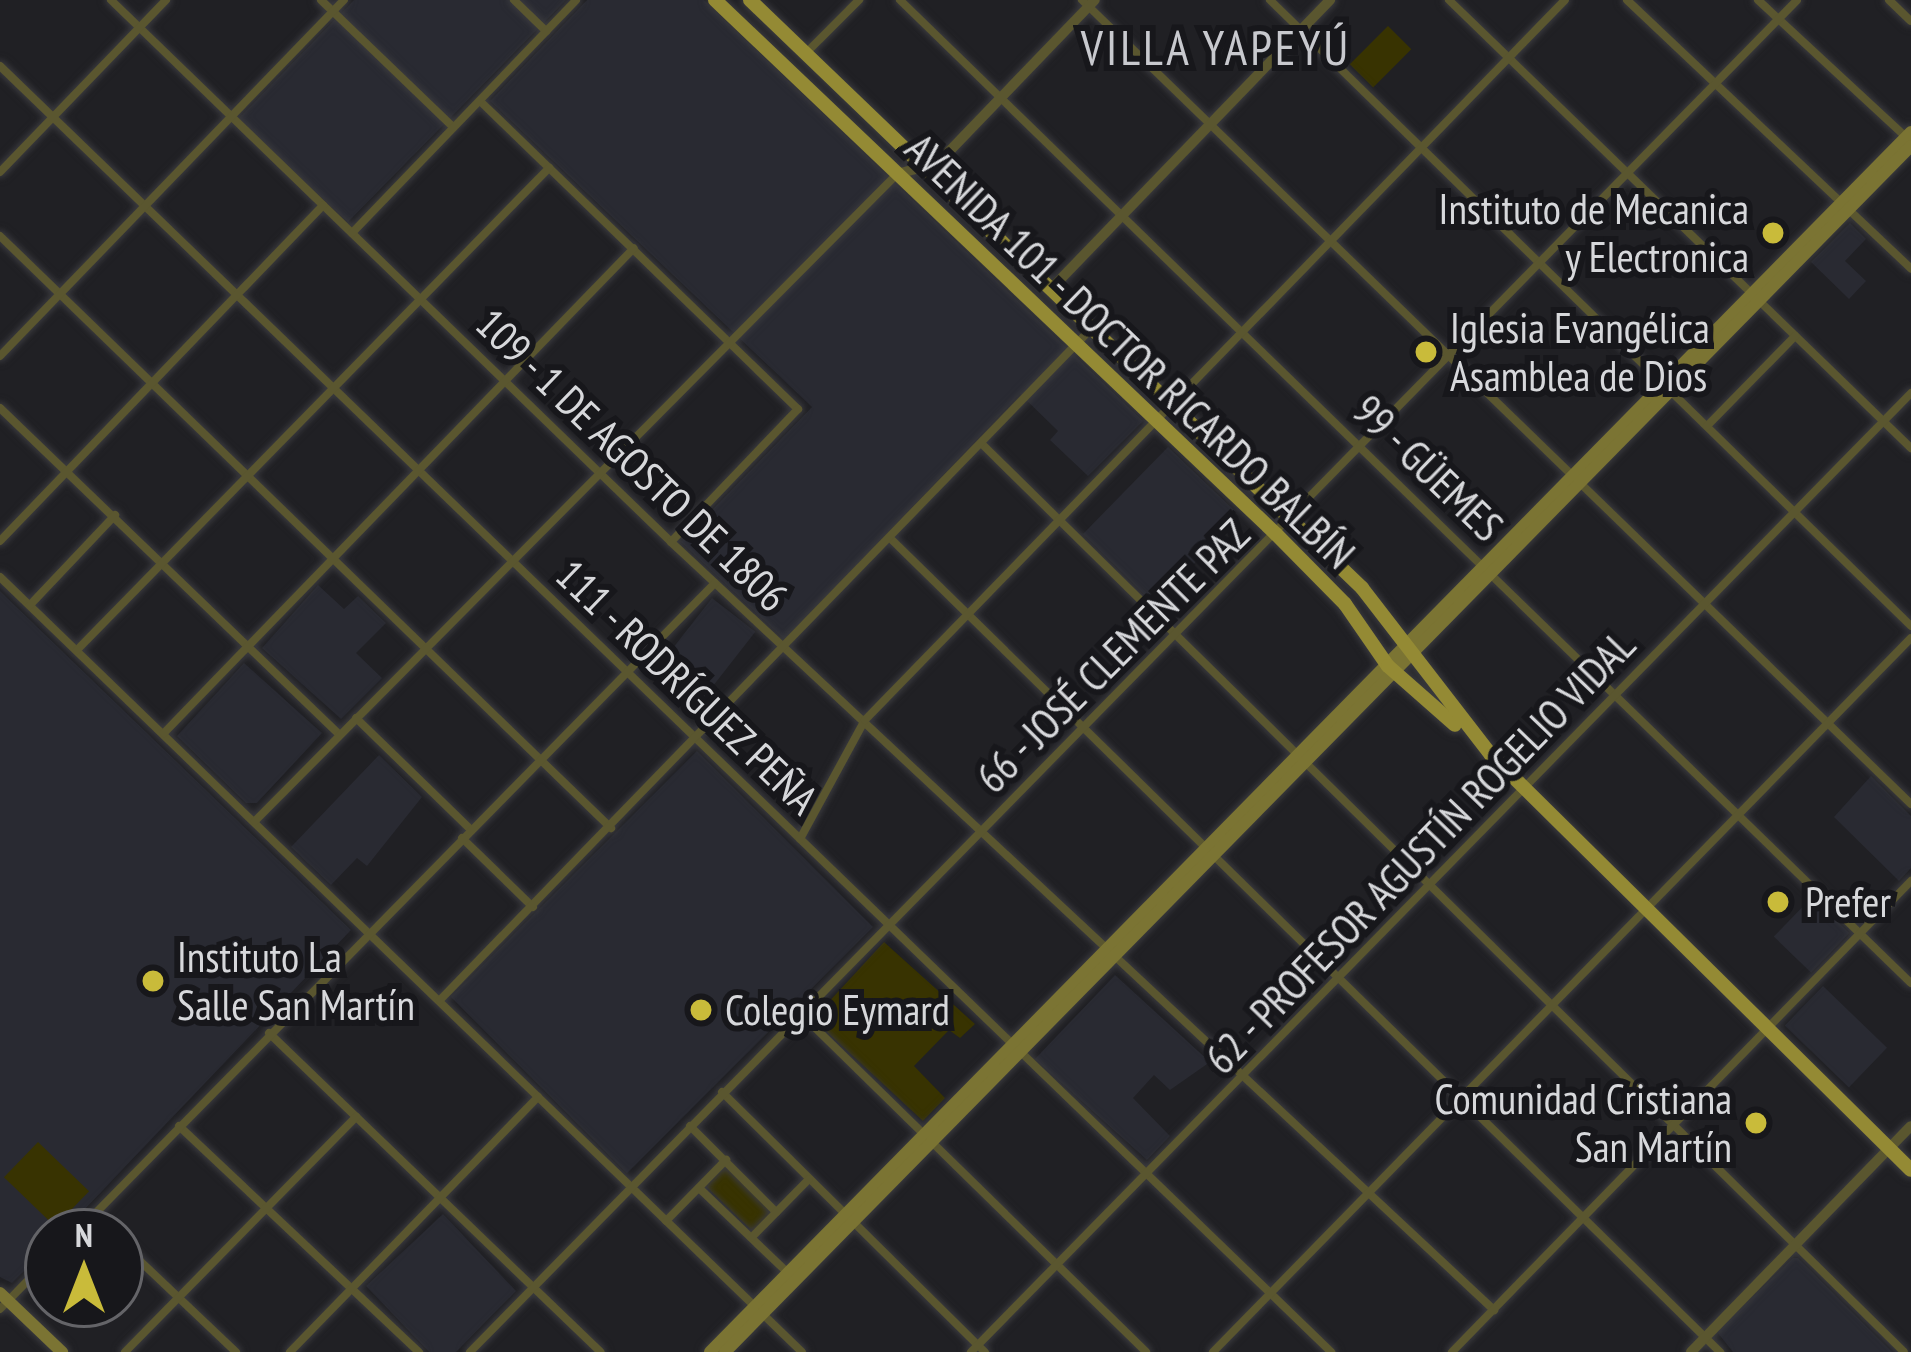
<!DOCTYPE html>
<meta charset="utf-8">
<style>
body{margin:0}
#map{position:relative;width:1911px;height:1352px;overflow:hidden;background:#202024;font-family:"PT Sans Narrow",sans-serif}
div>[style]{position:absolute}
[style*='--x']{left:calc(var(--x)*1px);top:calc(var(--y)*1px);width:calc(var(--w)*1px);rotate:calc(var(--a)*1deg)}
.built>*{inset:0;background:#292a32;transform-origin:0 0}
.green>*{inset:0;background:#383301;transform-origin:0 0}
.roads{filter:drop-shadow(0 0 3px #3a3a3e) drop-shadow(0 0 3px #3a3a3e)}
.minor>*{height:8px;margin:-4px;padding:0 4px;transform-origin:4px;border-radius:4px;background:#5a562f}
.tertiary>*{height:10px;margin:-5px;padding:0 5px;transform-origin:5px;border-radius:5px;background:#5a562f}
.secondary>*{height:12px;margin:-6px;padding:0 6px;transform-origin:6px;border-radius:6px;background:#7b7433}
.primary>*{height:14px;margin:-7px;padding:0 7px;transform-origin:7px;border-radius:7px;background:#948a34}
.dots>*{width:33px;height:33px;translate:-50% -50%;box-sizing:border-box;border:6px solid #17171b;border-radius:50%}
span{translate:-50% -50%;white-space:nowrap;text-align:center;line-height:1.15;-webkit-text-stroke:12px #17171b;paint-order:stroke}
.poi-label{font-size:42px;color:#d7d8db}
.right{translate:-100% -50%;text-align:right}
.left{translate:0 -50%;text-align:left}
.street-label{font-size:42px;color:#d7d8db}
.quarter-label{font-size:48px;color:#c8c9ce;letter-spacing:3px}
.north{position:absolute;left:24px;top:1208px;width:120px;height:120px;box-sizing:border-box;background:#17171b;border:3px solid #646468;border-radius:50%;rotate:0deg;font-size:33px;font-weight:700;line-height:48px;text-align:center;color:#d7d8db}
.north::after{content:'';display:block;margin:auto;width:42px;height:54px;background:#c9bb3a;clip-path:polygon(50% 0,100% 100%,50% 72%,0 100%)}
</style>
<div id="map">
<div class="built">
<i style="clip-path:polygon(354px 0,566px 0,348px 222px,237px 120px)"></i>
<i style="clip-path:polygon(587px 0,704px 0,1143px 421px,1088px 476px,1050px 440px,1058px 431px,1020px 394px,785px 640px,681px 542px,812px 407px,490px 101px)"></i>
<i style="clip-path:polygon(1850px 223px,1866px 239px,1845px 261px,1866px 281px,1849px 299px,1811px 262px)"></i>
<i style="clip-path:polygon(1168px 447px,1235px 511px,1159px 609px,1083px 534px)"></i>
<i style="clip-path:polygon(318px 585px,344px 609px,358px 596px,386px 623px,356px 653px,382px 678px,341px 719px,262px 648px)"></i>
<i style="clip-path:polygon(0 591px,351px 930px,63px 1232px,48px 1232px,48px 1247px,12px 1283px,0 1277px)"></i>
<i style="left:712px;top:598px;width:55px;height:98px;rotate:38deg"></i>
<i style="clip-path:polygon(244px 663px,322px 733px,257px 803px,246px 803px,177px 736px)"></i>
<i style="left:697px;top:751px;width:249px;height:348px;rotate:45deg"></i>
<i style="clip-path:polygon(379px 755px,422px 797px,367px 866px,357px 858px,331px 885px,291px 847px)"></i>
<i style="clip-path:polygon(1871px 776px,1911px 816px,1911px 868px,1899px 881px,1834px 817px)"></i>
<i style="left:1812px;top:897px;width:52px;height:55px;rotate:44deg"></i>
<i style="clip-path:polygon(1115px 975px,1210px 1062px,1170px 1090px,1154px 1075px,1133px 1098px,1170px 1136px,1147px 1160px,1035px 1059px)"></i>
<i style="left:1823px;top:986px;width:89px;height:55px;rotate:44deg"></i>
<i style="clip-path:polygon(443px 1214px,516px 1291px,456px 1352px,429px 1352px,366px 1286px)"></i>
<i style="clip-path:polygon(1793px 1258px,1798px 1258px,1892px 1352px,1733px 1352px,1717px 1332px)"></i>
</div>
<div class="green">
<i style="left:1388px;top:26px;width:33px;height:54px;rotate:45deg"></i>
<i style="clip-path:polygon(884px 942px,975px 1024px,960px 1038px,949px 1030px,914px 1066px,945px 1098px,923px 1121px,813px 1019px)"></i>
<i style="left:38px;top:1142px;width:71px;height:49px;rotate:44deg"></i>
<i style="left:725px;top:1167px;width:66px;height:27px;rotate:44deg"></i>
</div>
<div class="roads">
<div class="minor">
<i style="--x:111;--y:0;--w:779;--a:44.06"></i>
<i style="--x:671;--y:542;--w:1126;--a:43.02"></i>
<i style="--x:321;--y:0;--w:182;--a:43.9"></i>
<i style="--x:514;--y:0;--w:45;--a:44.1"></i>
<i style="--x:900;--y:0;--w:1410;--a:44.2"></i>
<i style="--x:1082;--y:0;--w:1155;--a:44.12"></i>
<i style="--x:1270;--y:0;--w:896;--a:44.32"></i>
<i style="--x:1449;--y:0;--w:644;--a:44.12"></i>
<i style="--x:1627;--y:0;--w:391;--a:43.4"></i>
<i style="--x:1758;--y:0;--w:200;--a:42.8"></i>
<i style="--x:1889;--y:0;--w:30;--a:44"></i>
<i style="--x:807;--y:52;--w:74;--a:-45"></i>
<i style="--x:0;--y:66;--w:1851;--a:44.01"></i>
<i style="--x:480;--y:101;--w:443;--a:44.1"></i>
<i style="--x:798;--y:409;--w:184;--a:133.7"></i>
<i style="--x:0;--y:172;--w:239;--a:-46"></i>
<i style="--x:352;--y:233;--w:323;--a:-46.1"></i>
<i style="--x:0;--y:236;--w:851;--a:44.1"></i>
<i style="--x:0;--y:356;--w:495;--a:-46"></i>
<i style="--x:0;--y:408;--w:470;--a:43.9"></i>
<i style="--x:1707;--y:426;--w:126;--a:-45.6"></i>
<i style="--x:981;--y:443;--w:1295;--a:44.56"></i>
<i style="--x:890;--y:538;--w:1163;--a:44.44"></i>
<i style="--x:0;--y:541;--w:466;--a:-46.1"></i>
<i style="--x:0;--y:577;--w:1115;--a:44.02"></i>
<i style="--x:30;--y:605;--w:124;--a:-46.6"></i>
<i style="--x:77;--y:650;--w:675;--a:-45.6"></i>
<i style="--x:356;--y:718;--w:159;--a:44.2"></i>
<i style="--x:164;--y:733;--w:675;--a:-45.9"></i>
<i style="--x:255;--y:821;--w:910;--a:-45.22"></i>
<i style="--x:462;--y:838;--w:99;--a:44.2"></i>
<i style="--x:800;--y:839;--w:136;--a:-61.4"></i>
<i style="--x:865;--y:720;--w:1004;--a:-45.81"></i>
<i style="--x:440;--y:1000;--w:935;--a:-45.87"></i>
<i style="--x:801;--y:1014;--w:483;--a:44.4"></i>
<i style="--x:269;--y:1033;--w:460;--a:43.9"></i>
<i style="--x:722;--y:1092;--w:370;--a:44.7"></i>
<i style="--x:179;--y:1126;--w:330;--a:43.3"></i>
<i style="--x:690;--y:1126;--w:122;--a:45"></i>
<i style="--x:699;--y:1188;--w:123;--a:43.7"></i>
<i style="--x:93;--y:1216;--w:23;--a:45"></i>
<i style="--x:666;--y:1221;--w:86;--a:-45.5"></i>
<i style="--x:77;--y:1232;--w:910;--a:-45.49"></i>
<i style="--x:752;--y:1237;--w:81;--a:-45.5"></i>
<i style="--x:120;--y:1242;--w:160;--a:43.5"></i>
<i style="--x:0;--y:1309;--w:69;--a:-45.6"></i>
<i style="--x:125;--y:1352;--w:330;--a:-45.5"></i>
<i style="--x:290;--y:1352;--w:356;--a:-45.8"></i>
<i style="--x:470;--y:1352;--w:1894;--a:-45.53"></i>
<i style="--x:971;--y:1352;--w:1343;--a:-45.57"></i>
<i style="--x:1213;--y:1352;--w:998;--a:-45.65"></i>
<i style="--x:1452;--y:1352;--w:658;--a:-45.74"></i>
</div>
<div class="tertiary">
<i style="--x:897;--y:174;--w:42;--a:-15"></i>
<i style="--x:938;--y:163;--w:226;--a:-46.1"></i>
<i style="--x:1051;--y:289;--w:402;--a:-46"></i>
<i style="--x:1691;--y:1352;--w:315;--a:-45.8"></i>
</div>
<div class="secondary">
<i style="--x:0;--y:1293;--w:86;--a:43.6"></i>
<i style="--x:710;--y:1352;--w:1712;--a:-45.45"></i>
<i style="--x:725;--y:1352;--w:1691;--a:-45.48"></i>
</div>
<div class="primary">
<i style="--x:715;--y:0;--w:775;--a:43.59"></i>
<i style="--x:1276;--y:534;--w:98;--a:45.4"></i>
<i style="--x:1345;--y:604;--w:75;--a:55.3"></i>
<i style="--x:1388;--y:666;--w:89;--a:41.4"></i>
<i style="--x:750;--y:0;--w:849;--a:43.85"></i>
<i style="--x:1362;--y:588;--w:211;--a:52.3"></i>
<i style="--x:1491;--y:755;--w:590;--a:44.66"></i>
</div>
</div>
<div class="dots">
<i style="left:1773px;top:233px;background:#c9bb3a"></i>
<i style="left:1426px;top:352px;background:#c9bb3a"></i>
<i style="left:1778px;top:902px;background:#c9bb3a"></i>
<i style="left:153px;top:981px;background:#c9bb3a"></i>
<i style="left:701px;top:1010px;background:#c9bb3a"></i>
<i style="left:1756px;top:1123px;background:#c9bb3a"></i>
</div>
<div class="poi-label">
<span class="right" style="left:1749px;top:233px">Instituto de Mecanica<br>y Electronica</span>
<span class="left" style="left:1450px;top:352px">Iglesia Evangélica<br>Asamblea de Dios</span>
<span class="left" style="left:1805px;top:902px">Prefer</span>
<span class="left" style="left:177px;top:981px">Instituto La<br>Salle San Martín</span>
<span class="left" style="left:725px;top:1010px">Colegio Eymard</span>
<span class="right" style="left:1732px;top:1123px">Comunidad Cristiana<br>San Martín</span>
</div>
<div class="street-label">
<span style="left:1130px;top:351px;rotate:44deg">AVENIDA 101 - DOCTOR RICARDO BALBÍN</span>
<span style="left:632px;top:460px;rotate:44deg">109 - 1 DE AGOSTO DE 1806</span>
<span style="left:1428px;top:468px;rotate:44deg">99 - GÜEMES</span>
<span style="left:1113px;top:656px;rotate:-45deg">66 - JOSÉ CLEMENTE PAZ</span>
<span style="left:687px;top:687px;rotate:44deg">111 - RODRÍGUEZ PEÑA</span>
<span style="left:1420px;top:852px;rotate:-46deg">62 - PROFESOR AGUSTÍN ROGELIO VIDAL</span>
</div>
<div class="quarter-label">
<span style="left:1216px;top:48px">VILLA YAPEYÚ</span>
</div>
<div class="north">N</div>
</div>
